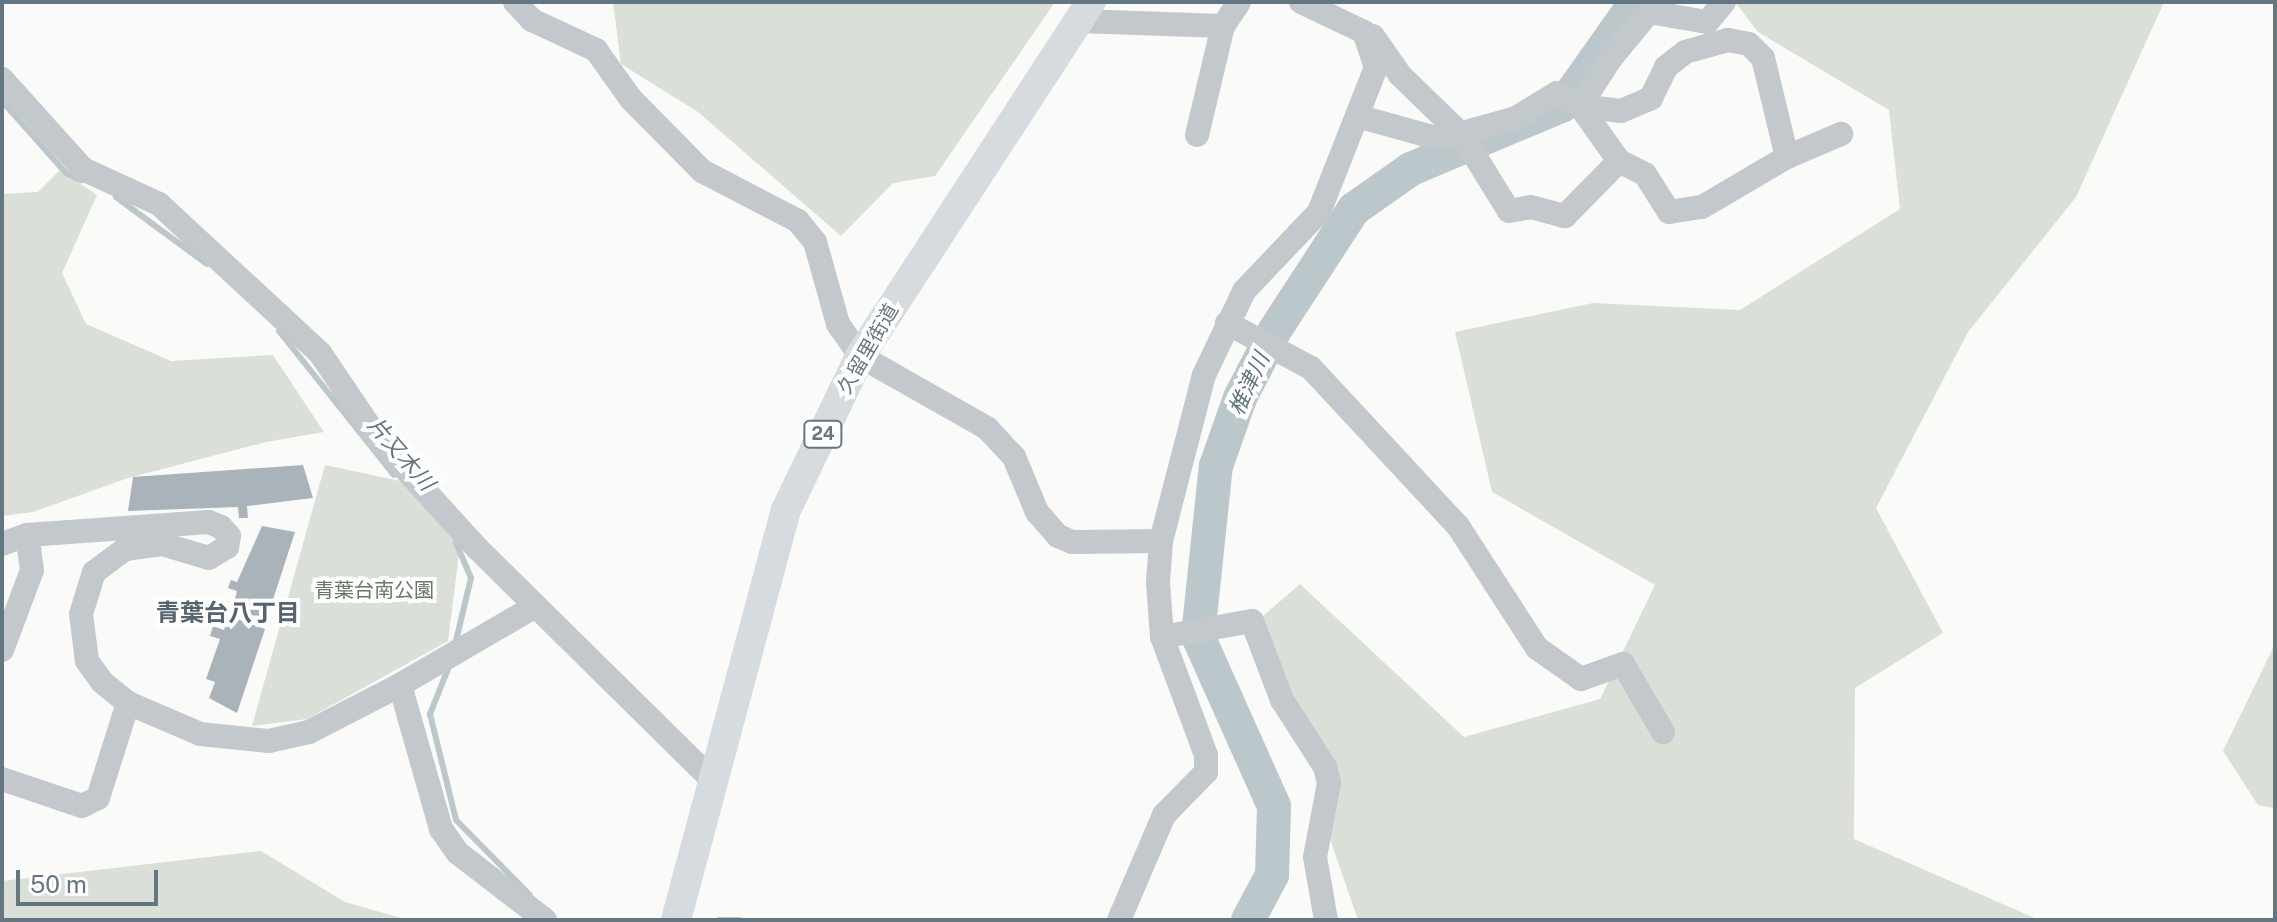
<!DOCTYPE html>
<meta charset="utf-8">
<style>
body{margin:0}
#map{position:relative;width:2277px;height:922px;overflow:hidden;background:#fafaf8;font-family:"Public Sans","Noto Sans JP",sans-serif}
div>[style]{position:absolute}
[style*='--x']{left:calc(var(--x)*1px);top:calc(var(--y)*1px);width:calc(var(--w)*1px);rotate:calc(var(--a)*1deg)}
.green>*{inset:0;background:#dadfd7}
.stream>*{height:6px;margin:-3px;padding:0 3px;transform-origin:3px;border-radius:3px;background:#bbc7cb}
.river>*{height:34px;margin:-17px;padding:0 17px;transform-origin:17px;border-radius:17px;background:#bbc7cb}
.building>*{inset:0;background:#aab3b9}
.minor>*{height:24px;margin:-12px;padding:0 12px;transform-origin:12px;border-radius:12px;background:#c3c8cc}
.major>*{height:30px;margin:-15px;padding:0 15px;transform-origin:15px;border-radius:15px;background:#d6dbdf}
span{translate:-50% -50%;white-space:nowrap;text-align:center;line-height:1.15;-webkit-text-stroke:8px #fff;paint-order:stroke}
.shield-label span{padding:2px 6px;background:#fff;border:2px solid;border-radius:6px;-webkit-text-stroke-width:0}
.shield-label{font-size:18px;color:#657683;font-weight:700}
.street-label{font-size:20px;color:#657683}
.park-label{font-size:20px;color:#687a64}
.water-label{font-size:22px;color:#60757c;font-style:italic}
.quarter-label{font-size:24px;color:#57646e;font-weight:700}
.frame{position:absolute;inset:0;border:4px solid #657683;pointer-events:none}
.scale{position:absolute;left:16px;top:870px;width:142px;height:36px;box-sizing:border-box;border:4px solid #657683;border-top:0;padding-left:10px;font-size:24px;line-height:28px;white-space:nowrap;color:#657683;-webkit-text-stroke:6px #fff;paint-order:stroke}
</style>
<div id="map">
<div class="green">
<i style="clip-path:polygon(613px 2px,1055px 2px,935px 176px,893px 183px,841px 236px,698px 112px,621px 64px)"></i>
<i style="clip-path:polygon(1735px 2px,2164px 2px,2076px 197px,1968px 332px,1876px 508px,1943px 633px,1855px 688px,1854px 839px,2039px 920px,1358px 920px,1329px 836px,1339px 784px,1282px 688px,1262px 617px,1300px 584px,1464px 737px,1600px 699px,1655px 585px,1492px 492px,1455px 332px,1593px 303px,1740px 310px,1900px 209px,1889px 110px,1758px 32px)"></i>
<i style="clip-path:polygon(60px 170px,97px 195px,62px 273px,86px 324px,171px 361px,273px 355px,324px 432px,266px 442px,128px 478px,33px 512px,2px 516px,2px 194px,38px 192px)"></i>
<i style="clip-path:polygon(325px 465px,400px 481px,460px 547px,448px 641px,307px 719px,252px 726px)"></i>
<i style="clip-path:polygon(2275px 644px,2275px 808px,2258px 805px,2223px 751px)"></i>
<i style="clip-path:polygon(261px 851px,345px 902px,408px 920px,2px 920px,2px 881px)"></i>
</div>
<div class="stream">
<i style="--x:2;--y:101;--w:96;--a:48.4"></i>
<i style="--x:66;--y:173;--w:17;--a:25"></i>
<i style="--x:116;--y:197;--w:113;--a:36.4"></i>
<i style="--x:279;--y:331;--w:184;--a:51.4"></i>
<i style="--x:455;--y:645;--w:69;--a:-76.6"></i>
<i style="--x:471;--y:578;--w:39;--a:-113"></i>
<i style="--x:450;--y:664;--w:54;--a:111.8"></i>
<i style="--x:430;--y:714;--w:109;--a:76.2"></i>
<i style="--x:456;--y:820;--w:105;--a:45.4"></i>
<i style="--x:719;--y:920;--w:20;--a:0"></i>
</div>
<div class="river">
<i style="--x:1248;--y:920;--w:51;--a:-61.9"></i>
<i style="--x:1272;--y:875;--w:69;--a:-88.3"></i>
<i style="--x:1274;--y:806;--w:186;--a:-114.1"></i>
<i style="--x:1198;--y:636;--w:171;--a:-84"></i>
<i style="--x:1216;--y:466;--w:72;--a:-70.6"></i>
<i style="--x:1240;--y:398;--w:76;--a:-62.8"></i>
<i style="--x:1275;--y:330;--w:145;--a:-56.9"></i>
<i style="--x:1354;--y:209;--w:70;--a:-35.1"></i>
<i style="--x:1411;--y:169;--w:165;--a:-22.8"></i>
<i style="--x:1563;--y:105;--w:126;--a:-54.7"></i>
</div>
<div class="building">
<i style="clip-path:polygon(303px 465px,313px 498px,247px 506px,248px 518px,239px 518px,238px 507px,128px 511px,133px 477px)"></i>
<i style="clip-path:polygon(262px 526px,295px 532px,265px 624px,231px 612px,237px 591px,228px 588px,231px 580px,237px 582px)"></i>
<i style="clip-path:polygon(228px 616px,265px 629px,237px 713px,209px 698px,215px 682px,206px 679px,220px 639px,210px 636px,213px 626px,224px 630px)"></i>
</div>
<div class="minor">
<i style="--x:515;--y:2;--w:25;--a:47"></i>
<i style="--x:532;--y:20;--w:71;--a:25.1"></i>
<i style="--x:596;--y:50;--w:60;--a:54.5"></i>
<i style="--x:631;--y:99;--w:101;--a:45.4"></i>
<i style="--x:702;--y:171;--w:108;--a:27.5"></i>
<i style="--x:798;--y:221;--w:27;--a:51"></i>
<i style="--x:815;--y:242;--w:85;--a:74.3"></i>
<i style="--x:838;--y:324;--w:39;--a:55"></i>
<i style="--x:860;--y:356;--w:146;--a:29.6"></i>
<i style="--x:987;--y:428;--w:40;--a:47"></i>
<i style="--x:1014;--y:457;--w:60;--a:67.3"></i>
<i style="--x:1037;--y:512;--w:32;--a:49"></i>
<i style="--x:1058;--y:536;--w:15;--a:23"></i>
<i style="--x:1072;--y:542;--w:89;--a:-0.6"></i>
<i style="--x:1724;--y:2;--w:26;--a:130"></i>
<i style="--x:1707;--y:22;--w:59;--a:-170.2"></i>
<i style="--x:1649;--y:12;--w:60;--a:129.6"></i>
<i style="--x:1611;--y:58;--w:57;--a:122.9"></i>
<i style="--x:1580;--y:106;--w:67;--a:54.7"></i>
<i style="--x:1619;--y:161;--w:29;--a:27"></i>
<i style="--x:1645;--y:174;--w:45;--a:57.7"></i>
<i style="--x:1669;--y:212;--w:33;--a:-9"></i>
<i style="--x:1702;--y:207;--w:99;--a:-30.5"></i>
<i style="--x:1787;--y:157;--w:59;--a:-23.1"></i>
<i style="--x:1079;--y:21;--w:144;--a:2"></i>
<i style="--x:1373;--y:36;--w:47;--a:55.3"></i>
<i style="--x:1400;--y:75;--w:86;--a:44.1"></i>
<i style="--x:1462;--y:135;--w:89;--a:58.3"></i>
<i style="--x:1509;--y:211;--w:22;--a:-10"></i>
<i style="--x:1531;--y:207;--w:35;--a:15"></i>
<i style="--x:1565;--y:216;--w:77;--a:-45.5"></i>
<i style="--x:2;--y:79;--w:121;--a:48"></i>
<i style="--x:83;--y:169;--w:84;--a:24.7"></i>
<i style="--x:159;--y:204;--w:219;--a:42.8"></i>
<i style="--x:320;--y:353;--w:104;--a:56"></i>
<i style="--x:378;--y:439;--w:146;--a:47.8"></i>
<i style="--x:476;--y:547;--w:329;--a:44.6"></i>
<i style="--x:1357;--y:116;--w:86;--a:15.5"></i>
<i style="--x:1440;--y:139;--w:79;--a:-15.4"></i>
<i style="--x:1516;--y:118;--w:48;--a:-31.4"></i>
<i style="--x:1557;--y:93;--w:26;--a:29"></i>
<i style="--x:1580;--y:106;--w:41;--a:7"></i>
<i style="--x:1621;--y:111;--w:33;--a:-23"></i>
<i style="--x:1651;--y:98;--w:34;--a:-64"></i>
<i style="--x:1666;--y:67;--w:24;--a:-38"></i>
<i style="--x:1685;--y:52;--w:45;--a:-15.6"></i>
<i style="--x:1728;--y:40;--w:21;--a:11"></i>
<i style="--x:1749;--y:44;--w:20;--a:45"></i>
<i style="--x:1763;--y:58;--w:102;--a:76.4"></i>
<i style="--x:1197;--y:135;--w:112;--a:-76.6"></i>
<i style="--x:1223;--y:26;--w:29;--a:-56"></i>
<i style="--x:1227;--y:323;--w:95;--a:28.2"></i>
<i style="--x:1311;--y:368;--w:216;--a:47.1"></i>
<i style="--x:1458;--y:526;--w:145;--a:57.1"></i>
<i style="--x:1537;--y:648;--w:54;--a:35.2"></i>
<i style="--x:1581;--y:679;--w:45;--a:-19.7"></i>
<i style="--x:1623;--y:664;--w:79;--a:59.5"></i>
<i style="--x:2;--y:544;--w:27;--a:-20"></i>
<i style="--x:27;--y:535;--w:182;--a:-4.1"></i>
<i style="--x:209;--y:522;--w:13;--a:23"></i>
<i style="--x:221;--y:527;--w:12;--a:48"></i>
<i style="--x:229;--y:536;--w:11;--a:100"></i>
<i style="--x:227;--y:547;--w:21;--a:149"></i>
<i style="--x:209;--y:558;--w:49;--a:-163.4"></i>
<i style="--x:162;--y:544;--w:37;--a:172"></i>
<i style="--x:125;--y:549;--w:39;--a:143"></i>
<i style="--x:94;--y:572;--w:44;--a:107.2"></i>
<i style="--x:81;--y:614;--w:47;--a:82.7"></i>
<i style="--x:87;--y:661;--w:26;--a:54"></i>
<i style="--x:102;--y:682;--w:33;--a:39"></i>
<i style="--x:128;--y:703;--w:78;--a:23.3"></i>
<i style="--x:200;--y:734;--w:69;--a:5.8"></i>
<i style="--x:269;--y:741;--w:41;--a:-12.7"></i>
<i style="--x:309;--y:732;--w:102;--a:-27.3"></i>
<i style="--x:534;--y:607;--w:155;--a:149.8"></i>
<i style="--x:400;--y:685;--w:150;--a:74.1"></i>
<i style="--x:441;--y:829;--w:29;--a:55"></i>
<i style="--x:458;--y:853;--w:110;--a:37.6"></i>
<i style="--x:1162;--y:637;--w:91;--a:-10.1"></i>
<i style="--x:1252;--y:621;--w:85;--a:69.2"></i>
<i style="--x:1282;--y:700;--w:80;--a:57.3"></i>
<i style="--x:1325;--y:767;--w:16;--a:76"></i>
<i style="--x:1329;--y:783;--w:75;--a:100.7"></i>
<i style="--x:1315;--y:857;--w:64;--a:80.1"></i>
<i style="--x:2;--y:650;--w:85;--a:-69.4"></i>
<i style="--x:32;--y:570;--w:35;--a:-98"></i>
<i style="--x:2;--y:779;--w:84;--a:18.6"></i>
<i style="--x:82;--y:806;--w:18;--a:-27"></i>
<i style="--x:98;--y:798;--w:100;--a:-72.5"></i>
<i style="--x:1119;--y:920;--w:114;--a:-66.8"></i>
<i style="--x:1164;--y:815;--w:60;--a:-45.7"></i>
<i style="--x:1206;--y:772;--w:17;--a:-90"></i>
<i style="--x:1206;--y:755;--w:126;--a:-110.4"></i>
<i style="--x:1162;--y:637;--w:55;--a:-94.2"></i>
<i style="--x:1158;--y:582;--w:41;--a:-85.8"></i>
<i style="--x:1161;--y:541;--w:171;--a:-75.5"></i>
<i style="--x:1204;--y:375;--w:93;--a:-64.5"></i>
<i style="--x:1244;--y:291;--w:109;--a:-46.5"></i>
<i style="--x:1319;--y:212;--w:156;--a:-68.5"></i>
<i style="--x:1376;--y:67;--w:37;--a:-109"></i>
<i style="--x:1364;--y:32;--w:70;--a:-154.5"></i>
</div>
<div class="major">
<i style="--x:676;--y:920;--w:424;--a:-75"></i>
<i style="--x:786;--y:510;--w:171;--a:-64.3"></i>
<i style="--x:860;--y:356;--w:423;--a:-56.9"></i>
</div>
<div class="shield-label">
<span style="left:823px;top:434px">24</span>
</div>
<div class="street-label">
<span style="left:868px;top:349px;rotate:-60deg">久留里街道</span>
</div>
<div class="park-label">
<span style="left:374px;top:590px">青葉台南公園</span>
</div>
<div class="water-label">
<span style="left:1249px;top:384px;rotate:-65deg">椎津川</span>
<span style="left:401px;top:454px;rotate:49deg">片又木川</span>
</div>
<div class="quarter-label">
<span style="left:228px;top:613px">青葉台八丁目</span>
</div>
<div class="frame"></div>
<div class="scale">50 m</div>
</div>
